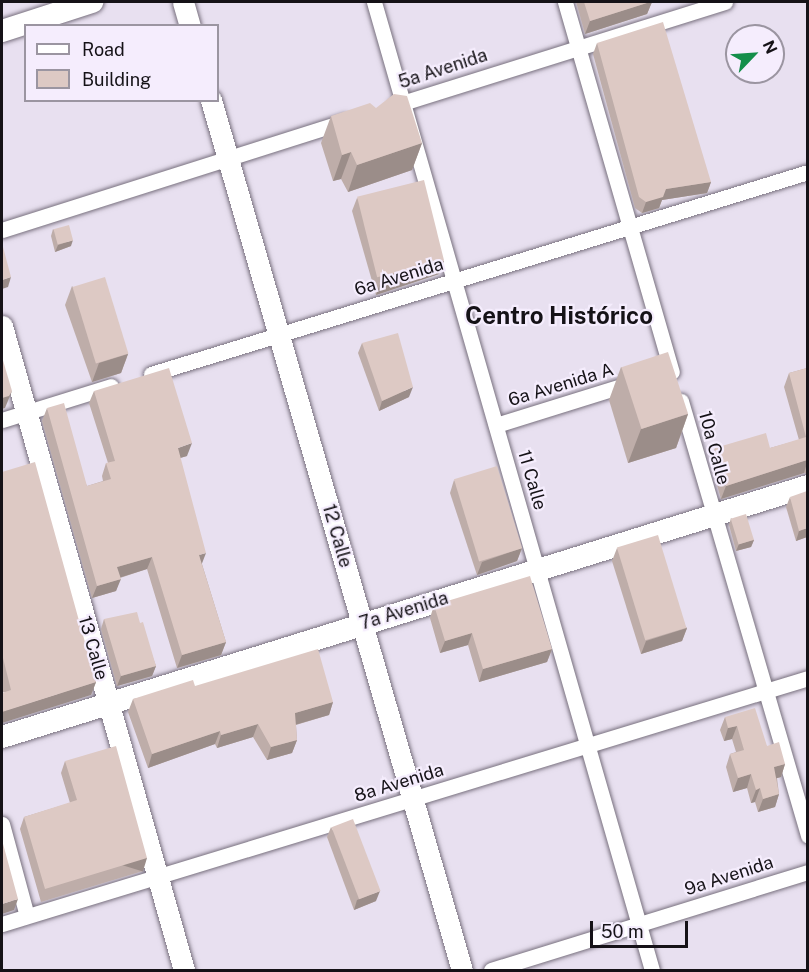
<!DOCTYPE html>
<meta charset="utf-8">
<style>
body{margin:0}
#map{position:relative;width:809px;height:972px;overflow:hidden;background:#e8e0f0;font-family:"Public Sans",sans-serif}
div>[style]{position:absolute}
[style*='--x']{left:calc(var(--x)*1px);top:calc(var(--y)*1px);width:calc(var(--w)*1px);rotate:calc(var(--a)*1deg)}
.roads{filter:drop-shadow(0 0 2px #78707e) drop-shadow(0 0 2px #78707e)}
.street>*{height:15px;margin:-7.5px;padding:0 7.5px;transform-origin:7.5px;border-radius:7.5px;background:#fff}
.secondary>*{height:21px;margin:-10.5px;padding:0 10.5px;transform-origin:10.5px;border-radius:10.5px;background:#fff}
.primary>*{height:22px;margin:-11px;padding:0 11px;transform-origin:11px;border-radius:11px;background:#fff}
.wall>*{inset:0;background:#beada9}
.shaded-wall>*{inset:0;background:#9b8d89;transform-origin:0 0}
.building>*{inset:0;background:#ddc9c4;transform-origin:0 0}
span{translate:-50% -50%;white-space:nowrap;text-align:center;line-height:1.15;-webkit-text-stroke:4.5px #f5edfd;paint-order:stroke}
.street-label{font-size:18px;color:#151217}
.district-label{font-size:24px;color:#151217;font-weight:700}
.frame{position:absolute;inset:0;border:3px solid #151217;pointer-events:none}
.legend{position:absolute;left:24px;top:24px;width:195px;height:78px;box-sizing:border-box;background:#f5edfd;border:2px solid #9b95a1;margin:0;padding:8px 10px;list-style:none;font-size:18px;color:#151217}
.legend li{display:flex;align-items:center;gap:12px;height:30px}
.legend b{width:30px;border:2px solid #9b95a1}
.north{position:absolute;left:725px;top:24px;width:60px;height:60px;box-sizing:border-box;background:#f5edfd;border:2px solid #9b95a1;border-radius:50%;rotate:65deg;font-size:16px;font-weight:700;line-height:24px;text-align:center;color:#151217}
.north::after{content:'';display:block;margin:auto;width:21px;height:27px;background:#148e4a;clip-path:polygon(50% 0,100% 100%,50% 72%,0 100%)}
.scale{position:absolute;left:590px;top:921px;width:98px;height:27px;box-sizing:border-box;border:3px solid #151217;border-top:0;padding-left:8px;font-size:18px;line-height:21px;white-space:nowrap;color:#151217;-webkit-text-stroke:4px #f5edfd;paint-order:stroke}
</style>
<div id="map">
<div class="roads">
<div class="street">
<i style="--x:374;--y:2;--w:1007;--a:73.98"></i>
<i style="--x:565;--y:2;--w:385;--a:73.9"></i>
<i style="--x:396;--y:105;--w:345;--a:-17.4"></i>
<i style="--x:2;--y:230;--w:360;--a:-17.6"></i>
<i style="--x:151;--y:374;--w:687;--a:-17.09"></i>
<i style="--x:681;--y:401;--w:453;--a:73.7"></i>
<i style="--x:2;--y:420;--w:114;--a:-17.3"></i>
<i style="--x:496;--y:425;--w:141;--a:-17.3"></i>
<i style="--x:2;--y:824;--w:95;--a:74.8"></i>
<i style="--x:2;--y:924;--w:843;--a:-16.97"></i>
<i style="--x:491;--y:970;--w:332;--a:-17.2"></i>
</div>
<div class="secondary">
<i style="--x:183;--y:2;--w:25;--a:74"></i>
<i style="--x:211;--y:100;--w:905;--a:73.91"></i>
<i style="--x:2;--y:326;--w:669;--a:74.22"></i>
</div>
<div class="primary">
<i style="--x:2;--y:31;--w:95;--a:-17.9"></i>
<i style="--x:2;--y:737;--w:844;--a:-17.3"></i>
</div>
</div>
<div class="wall">
<i style="clip-path:polygon(576px 2px,652px 2px,647px 14px,585px 34px)"></i>
<i style="clip-path:polygon(597px 43px,711px 182px,707px 193px,662px 200px,659px 208px,642px 213px,635px 208px,593px 54px)"></i>
<i style="clip-path:polygon(331px 116px,422px 143px,412px 170px,348px 192px,341px 179px,333px 181px,321px 143px)"></i>
<i style="clip-path:polygon(357px 198px,444px 261px,439px 274px,376px 295px,352px 211px)"></i>
<i style="clip-path:polygon(53px 229px,71px 246px,55px 252px,51px 236px)"></i>
<i style="clip-path:polygon(72px 286px,128px 354px,121px 373px,92px 382px,65px 305px)"></i>
<i style="clip-path:polygon(362px 343px,409px 397px,379px 411px,358px 353px)"></i>
<i style="clip-path:polygon(621px 367px,688px 414px,676px 448px,628px 463px,609px 400px)"></i>
<i style="clip-path:polygon(807px 368px,807px 474px,804px 473px,721px 499px,710px 461px,715px 448px,770px 448px,799px 440px,784px 387px,789px 373px)"></i>
<i style="clip-path:polygon(94px 391px,187px 456px,180px 458px,202px 564px,226px 642px,221px 655px,177px 668px,147px 569px,120px 578px,116px 591px,92px 598px,42px 421px,47px 408px,87px 486px,103px 481px,102px 476px,106px 463px,108px 463px,89px 403px)"></i>
<i style="clip-path:polygon(2px 472px,96px 682px,91px 695px,3px 692px,2px 685px)"></i>
<i style="clip-path:polygon(454px 480px,522px 548px,517px 561px,477px 575px,450px 493px)"></i>
<i style="clip-path:polygon(790px 497px,807px 537px,796px 541px,786px 507px)"></i>
<i style="clip-path:polygon(731px 518px,754px 540px,751px 547px,736px 551px,729px 525px)"></i>
<i style="clip-path:polygon(617px 548px,687px 628px,682px 641px,641px 654px,612px 561px)"></i>
<i style="clip-path:polygon(434px 605px,552px 649px,547px 662px,479px 682px,468px 645px,440px 653px,430px 618px)"></i>
<i style="clip-path:polygon(104px 619px,140px 623px,156px 666px,152px 676px,117px 686px,101px 629px)"></i>
<i style="clip-path:polygon(195px 686px,333px 702px,329px 715px,296px 725px,297px 740px,292px 753px,267px 760px,253px 737px,217px 748px,215px 744px,148px 768px,128px 712px,133px 699px)"></i>
<i style="clip-path:polygon(725px 717px,767px 746px,785px 764px,781px 777px,777px 778px,779px 794px,775px 807px,758px 812px,755px 802px,751px 803px,747px 788px,733px 792px,726px 767px,730px 754px,736px 752px,732px 739px,724px 741px,720px 730px)"></i>
<i style="clip-path:polygon(65px 761px,143px 871px,41px 902px,20px 829px,24px 817px,70px 803px,61px 773px)"></i>
<i style="clip-path:polygon(331px 827px,376px 901px,354px 910px,327px 837px)"></i>
</div>
<div class="shaded-wall">
<i style="clip-path:polygon(650px 2px,652px 2px,647px 14px,585px 34px,590px 21px)"></i>
<i style="clip-path:polygon(422px 143px,412px 170px,348px 192px,357px 165px)"></i>
<i style="clip-path:polygon(351px 152px,341px 179px,333px 181px,342px 155px)"></i>
<i style="clip-path:polygon(711px 182px,707px 193px,662px 200px,659px 208px,642px 213px,646px 202px,666px 189px)"></i>
<i style="clip-path:polygon(73px 240px,71px 246px,55px 252px,58px 245px)"></i>
<i style="clip-path:polygon(444px 261px,439px 274px,376px 295px,381px 281px)"></i>
<i style="clip-path:polygon(11px 277px,8px 287px,2px 289px,2px 280px)"></i>
<i style="clip-path:polygon(128px 354px,121px 373px,92px 382px,99px 363px)"></i>
<i style="clip-path:polygon(413px 387px,409px 397px,379px 411px,382px 401px)"></i>
<i style="clip-path:polygon(12px 391px,5px 408px,2px 409px,2px 398px)"></i>
<i style="clip-path:polygon(688px 414px,676px 448px,628px 463px,641px 429px)"></i>
<i style="clip-path:polygon(192px 443px,187px 456px,173px 460px,178px 448px)"></i>
<i style="clip-path:polygon(807px 460px,807px 463px,804px 473px,721px 499px,726px 486px)"></i>
<i style="clip-path:polygon(807px 528px,807px 537px,796px 541px,799px 531px)"></i>
<i style="clip-path:polygon(754px 540px,751px 547px,736px 551px,739px 544px)"></i>
<i style="clip-path:polygon(522px 548px,517px 561px,477px 575px,482px 562px)"></i>
<i style="clip-path:polygon(206px 553px,201px 566px,199px 555px)"></i>
<i style="clip-path:polygon(152px 557px,147px 569px,112px 580px,117px 567px)"></i>
<i style="clip-path:polygon(121px 579px,116px 591px,92px 598px,97px 586px)"></i>
<i style="clip-path:polygon(687px 628px,682px 641px,641px 654px,646px 641px)"></i>
<i style="clip-path:polygon(472px 633px,468px 645px,440px 653px,445px 641px)"></i>
<i style="clip-path:polygon(226px 642px,221px 655px,177px 668px,182px 655px)"></i>
<i style="clip-path:polygon(552px 649px,547px 662px,479px 682px,483px 669px)"></i>
<i style="clip-path:polygon(156px 666px,152px 676px,117px 686px,121px 676px)"></i>
<i style="clip-path:polygon(96px 682px,91px 695px,2px 723px,2px 712px,3px 711px)"></i>
<i style="clip-path:polygon(333px 702px,329px 715px,291px 726px,295px 713px)"></i>
<i style="clip-path:polygon(258px 724px,253px 737px,217px 748px,221px 735px)"></i>
<i style="clip-path:polygon(737px 726px,732px 739px,724px 741px,728px 728px)"></i>
<i style="clip-path:polygon(220px 731px,215px 744px,148px 768px,152px 754px)"></i>
<i style="clip-path:polygon(297px 740px,292px 753px,267px 760px,271px 747px)"></i>
<i style="clip-path:polygon(785px 764px,781px 777px,770px 780px,774px 767px)"></i>
<i style="clip-path:polygon(751px 774px,747px 788px,733px 792px,738px 778px)"></i>
<i style="clip-path:polygon(760px 788px,755px 802px,751px 803px,756px 790px)"></i>
<i style="clip-path:polygon(779px 794px,775px 807px,758px 812px,763px 799px)"></i>
<i style="left:147px;top:858px;width:14px;height:107px;rotate:107deg"></i>
<i style="clip-path:polygon(380px 891px,376px 901px,354px 910px,357px 900px)"></i>
<i style="clip-path:polygon(18px 899px,14px 910px,2px 914px,2px 904px)"></i>
</div>
<div class="building">
<i style="clip-path:polygon(584px 2px,650px 2px,590px 21px)"></i>
<i style="clip-path:polygon(663px 22px,711px 182px,666px 189px,663px 197px,646px 202px,639px 197px,597px 43px)"></i>
<i style="clip-path:polygon(394px 94px,407px 96px,422px 143px,357px 165px,351px 152px,342px 155px,331px 116px,370px 103px,376px 108px)"></i>
<i style="left:424px;top:180px;width:83px;height:69px;rotate:76deg"></i>
<i style="left:69px;top:225px;width:16px;height:16px;rotate:75deg"></i>
<i style="clip-path:polygon(2px 243px,11px 277px,2px 280px)"></i>
<i style="left:105px;top:277px;width:80px;height:34px;rotate:73deg"></i>
<i style="clip-path:polygon(398px 333px,413px 387px,382px 401px,362px 343px)"></i>
<i style="left:668px;top:352px;width:65px;height:49px;rotate:72deg"></i>
<i style="clip-path:polygon(2px 357px,12px 391px,9px 396px,2px 398px)"></i>
<i style="clip-path:polygon(169px 368px,192px 443px,178px 448px,206px 553px,199px 555px,226px 642px,182px 655px,152px 557px,117px 567px,121px 579px,97px 586px,47px 408px,64px 403px,87px 486px,111px 479px,106px 463px,115px 461px,94px 391px)"></i>
<i style="clip-path:polygon(807px 368px,807px 460px,726px 486px,715px 448px,766px 433px,770px 448px,806px 437px,789px 373px)"></i>
<i style="clip-path:polygon(35px 462px,96px 682px,2px 712px,2px 693px,11px 690px,2px 654px,2px 472px)"></i>
<i style="left:497px;top:466px;width:86px;height:45px;rotate:73deg"></i>
<i style="clip-path:polygon(807px 491px,807px 528px,799px 531px,790px 497px)"></i>
<i style="left:746px;top:514px;width:27px;height:16px;rotate:73deg"></i>
<i style="left:658px;top:535px;width:97px;height:43px;rotate:73deg"></i>
<i style="clip-path:polygon(530px 576px,552px 649px,483px 669px,472px 633px,445px 641px,434px 605px)"></i>
<i style="clip-path:polygon(137px 612px,140px 623px,143px 622px,156px 666px,121px 676px,104px 619px)"></i>
<i style="clip-path:polygon(318px 649px,333px 702px,295px 713px,297px 740px,271px 747px,258px 724px,221px 735px,220px 731px,152px 754px,133px 699px,193px 680px,195px 686px)"></i>
<i style="clip-path:polygon(755px 708px,767px 746px,779px 742px,785px 764px,774px 767px,779px 794px,763px 799px,760px 788px,756px 790px,751px 774px,738px 778px,730px 754px,744px 750px,737px 726px,728px 728px,725px 717px)"></i>
<i style="clip-path:polygon(116px 746px,147px 858px,45px 889px,24px 817px,77px 800px,65px 761px)"></i>
<i style="left:353px;top:819px;width:77px;height:23px;rotate:69deg"></i>
<i style="clip-path:polygon(2px 840px,18px 899px,2px 904px,2px 906px)"></i>
</div>
<div class="street-label">
<span style="left:443px;top:69px;rotate:-18deg">5a Avenida</span>
<span style="left:399px;top:277px;rotate:-17deg">6a Avenida</span>
<span style="left:561px;top:385px;rotate:-17deg">6a Avenida A</span>
<span style="left:714px;top:448px;rotate:75deg">10a Calle</span>
<span style="left:532px;top:480px;rotate:74deg">11 Calle</span>
<span style="left:337px;top:536px;rotate:74deg">12 Calle</span>
<span style="left:404px;top:611px;rotate:-17deg">7a Avenida</span>
<span style="left:93px;top:648px;rotate:74deg">13 Calle</span>
<span style="left:399px;top:783px;rotate:-17deg">8a Avenida</span>
<span style="left:729px;top:876px;rotate:-18deg">9a Avenida</span>
</div>
<div class="district-label">
<span style="left:559px;top:316px">Centro Histórico</span>
</div>
<div class="frame"></div>
<ul class="legend">
<li><b style="height:8px;background:#fff"></b>Road</li>
<li><b style="height:16px;background:#ddc9c4"></b>Building</li>
</ul>
<div class="north">N</div>
<div class="scale">50 m</div>
</div>
